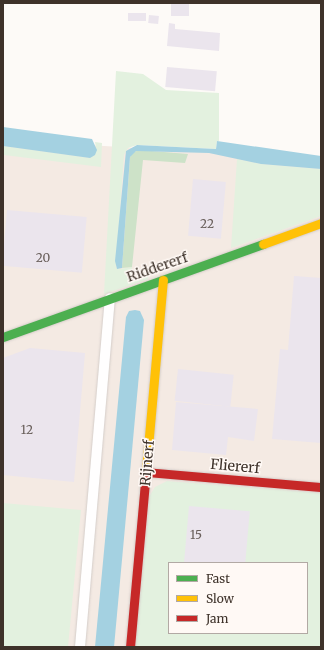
<!DOCTYPE html>
<style>
body{margin:0}
#map{position:relative;width:324px;height:650px;overflow:hidden;background:#fdfaf7;font-family:Merriweather,serif}
div>[style]{position:absolute}
[style*='--x']{left:calc(var(--x)*1px);top:calc(var(--y)*1px);width:calc(var(--w)*1px);rotate:calc(var(--a)*1deg)}
.built>*{inset:0;background:#f4eae3}
.green>*{inset:0;background:#e3f1df}
.forest>*{inset:0;background:#cde2c8}
.water>*{inset:0;background:#a4d1e1}
.building>*{inset:0;background:#ebe5ed;transform-origin:0 0}
.roads{filter:drop-shadow(0 0 1px #d4cdc9) drop-shadow(0 0 1px #d4cdc9)}
.street>*{height:10px;margin:-5px;padding:0 5px;transform-origin:5px;border-radius:5px;background:#fffefe}
.fast>*{height:9px;margin:-4.5px;padding:0 4.5px;transform-origin:4.5px;border-radius:4.5px;background:#4caf50}
.slow>*{height:9px;margin:-4.5px;padding:0 4.5px;transform-origin:4.5px;border-radius:4.5px;background:#ffc107}
.jam>*{height:9px;margin:-4.5px;padding:0 4.5px;transform-origin:4.5px;border-radius:4.5px;background:#c62828}
span{translate:-50% -50%;white-space:nowrap;text-align:center;line-height:1.15;-webkit-text-stroke:3px #fff9f5;paint-order:stroke}
.number-label{font-size:12px;color:#695f5b}
.number-label span{-webkit-text-stroke-width:0}
.street-label{font-size:14px;color:#3e322a}
.frame{position:absolute;inset:0;border:4px solid #3e322a;pointer-events:none}
.legend{position:absolute;left:168px;top:562px;width:140px;height:72px;box-sizing:border-box;background:#fff9f5;border:1px solid #b2a9a4;margin:0;padding:5px 7px;list-style:none;font-size:12px;color:#3e322a}
.legend li{display:flex;align-items:center;gap:8px;height:20px}
.legend b{width:20px;border:1px solid #b2a9a4}
</style>
<div id="map">
<div class="built">
<i style="clip-path:polygon(evenodd,3px 140px,321px 159px,321px 647px,3px 647px,3px 140px,169px 563px,307px 563px,307px 633px,169px 633px,169px 563px)"></i>
</div>
<div class="green">
<i style="clip-path:polygon(116px 71px,143px 74px,166px 90px,219px 93px,219px 141px,217px 141px,216px 149px,137px 145px,128px 148px,124px 155px,116px 267px,119px 269px,132px 267px,131px 279px,149px 274px,148px 279px,104px 294px)"></i>
<i style="clip-path:polygon(95px 142px,102px 143px,101px 167px,4px 155px,3px 161px,3px 146px,90px 158px,96px 147px)"></i>
<i style="clip-path:polygon(237px 159px,261px 164px,321px 169px,321px 216px,231px 248px)"></i>
<i style="clip-path:polygon(evenodd,167px 481px,321px 493px,321px 647px,135px 647px,150px 495px,155px 487px,167px 481px,169px 563px,307px 563px,307px 633px,169px 633px,169px 563px)"></i>
<i style="clip-path:polygon(3px 503px,81px 510px,68px 647px,3px 647px)"></i>
</div>
<div class="forest">
<i style="clip-path:polygon(140px 150px,188px 154px,185px 163px,143px 160px,132px 267px,122px 268px,130px 157px,133px 152px)"></i>
</div>
<div class="water">
<i style="clip-path:polygon(3px 127px,92px 139px,97px 150px,95px 155px,90px 158px,3px 146px)"></i>
<i style="clip-path:polygon(217px 141px,321px 156px,321px 169px,261px 164px,209px 153px,136px 151px,130px 157px,122px 268px,117px 269px,115px 261px,126px 151px,137px 145px,216px 149px)"></i>
<i style="clip-path:polygon(135px 310px,140px 311px,144px 320px,114px 647px,95px 647px,126px 317px,129px 311px)"></i>
</div>
<div class="building">
<i style="left:171px;top:3px;width:18px;height:13px"></i>
<i style="left:128px;top:13px;width:18px;height:8px"></i>
<i style="left:149px;top:15px;width:10px;height:8px;rotate:6deg"></i>
<i style="clip-path:polygon(169px 23px,175px 24px,175px 29px,220px 33px,219px 51px,167px 46px)"></i>
<i style="left:167px;top:67px;width:50px;height:20px;rotate:5deg"></i>
<i style="left:193px;top:179px;width:33px;height:57px;rotate:5deg"></i>
<i style="left:7px;top:210px;width:80px;height:56px;rotate:5deg"></i>
<i style="clip-path:polygon(294px 276px,321px 278px,321px 443px,272px 439px,280px 349px,288px 350px)"></i>
<i style="clip-path:polygon(30px 348px,85px 353px,74px 482px,3px 475px,3px 358px)"></i>
<i style="left:178px;top:369px;width:56px;height:32px;rotate:6deg"></i>
<i style="clip-path:polygon(176px 402px,258px 409px,254px 441px,228px 437px,226px 455px,172px 450px)"></i>
<i style="left:189px;top:506px;width:61px;height:57px;rotate:5deg"></i>
</div>
<div class="roads">
<div class="street">
<i style="--x:80;--y:647;--w:350;--a:-85.1"></i>
</div>
<div class="fast">
<i style="--x:3;--y:337;--w:276;--a:-19.7"></i>
</div>
<div class="slow">
<i style="--x:263;--y:244;--w:62;--a:-19.9"></i>
<i style="--x:145;--y:481;--w:202;--a:-84.9"></i>
</div>
<div class="jam">
<i style="--x:146;--y:472;--w:176;--a:4.9"></i>
<i style="--x:130;--y:647;--w:167;--a:-84.8"></i>
</div>
</div>
<div class="number-label">
<span style="left:207px;top:224px">22</span>
<span style="left:43px;top:258px">20</span>
<span style="left:27px;top:430px">12</span>
<span style="left:196px;top:535px">15</span>
</div>
<div class="street-label">
<span style="left:157px;top:267px;rotate:-19deg">Riddererf</span>
<span style="left:147px;top:463px;rotate:-85deg">Rijnerf</span>
<span style="left:235px;top:466px;rotate:5deg">Fliererf</span>
</div>
<div class="frame"></div>
<ul class="legend">
<li><b style="height:5px;background:#4caf50"></b>Fast</li>
<li><b style="height:5px;background:#ffc107"></b>Slow</li>
<li><b style="height:5px;background:#c62828"></b>Jam</li>
</ul>
</div>
